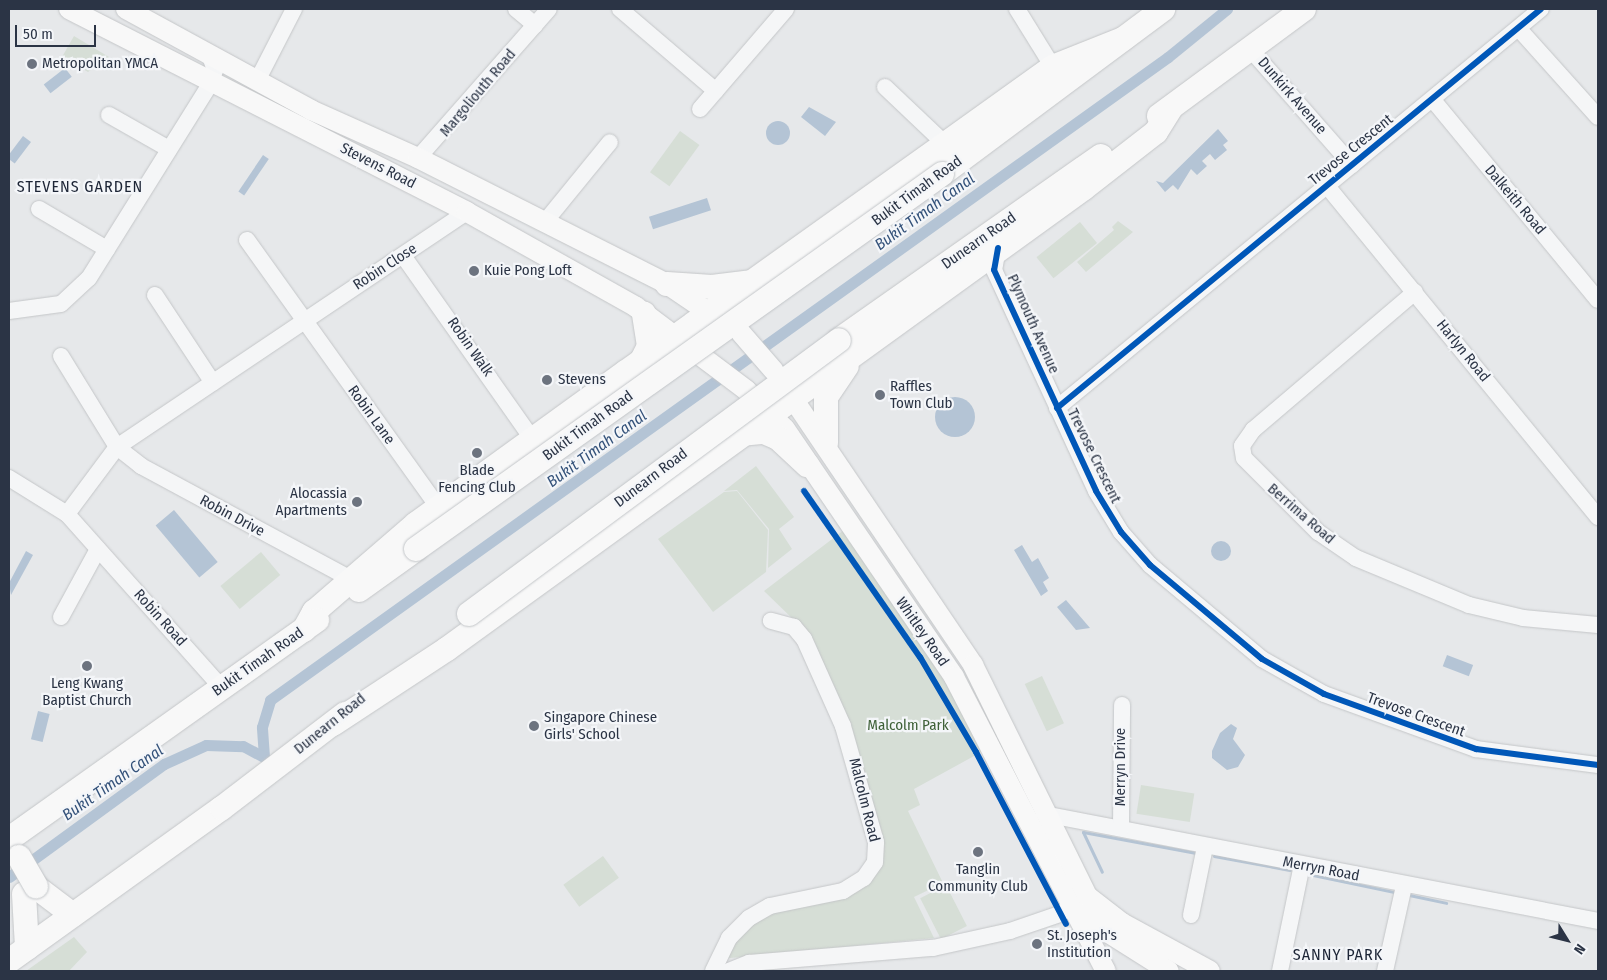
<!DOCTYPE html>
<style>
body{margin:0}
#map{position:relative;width:1607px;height:980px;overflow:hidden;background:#e6e8ea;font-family:"Fira Sans Condensed",sans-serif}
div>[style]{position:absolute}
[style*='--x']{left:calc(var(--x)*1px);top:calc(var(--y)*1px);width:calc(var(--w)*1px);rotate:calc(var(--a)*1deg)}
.green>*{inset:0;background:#d6ded6;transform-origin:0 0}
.water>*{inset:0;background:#b4c4d5;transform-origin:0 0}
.round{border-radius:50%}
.stream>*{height:3px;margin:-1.5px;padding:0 1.5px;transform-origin:1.5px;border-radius:1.5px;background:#b4c4d5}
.canal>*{height:11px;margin:-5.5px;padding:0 5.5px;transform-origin:5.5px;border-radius:5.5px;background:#b4c4d5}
.roads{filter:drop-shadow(0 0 1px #c4c6c8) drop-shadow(0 0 1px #c4c6c8)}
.minor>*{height:16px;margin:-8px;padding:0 8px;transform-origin:8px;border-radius:8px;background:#f5f6f7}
.major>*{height:20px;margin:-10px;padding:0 10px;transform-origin:10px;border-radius:10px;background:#f8f8f8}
.highway>*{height:24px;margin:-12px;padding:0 12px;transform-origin:12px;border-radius:12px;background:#f8f8f8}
.bridges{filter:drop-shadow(0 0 1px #c2c5c8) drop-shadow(0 0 1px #c2c5c8)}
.major-bridge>*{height:20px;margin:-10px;padding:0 10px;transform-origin:10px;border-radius:10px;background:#f8f8f8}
.highway-bridge>*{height:24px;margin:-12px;padding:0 12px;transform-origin:12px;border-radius:12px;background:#f8f8f8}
.cycleway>*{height:6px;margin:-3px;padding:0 3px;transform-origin:3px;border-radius:3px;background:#0057b8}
.dots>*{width:14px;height:14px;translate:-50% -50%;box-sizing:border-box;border:2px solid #f4f6f9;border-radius:50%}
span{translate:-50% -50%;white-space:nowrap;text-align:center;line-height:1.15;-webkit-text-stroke:4.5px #f4f6f9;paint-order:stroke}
.poi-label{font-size:15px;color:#2b3445}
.left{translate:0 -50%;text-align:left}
.right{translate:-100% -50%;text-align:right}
.street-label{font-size:15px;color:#2b3445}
.park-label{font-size:15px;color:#3f6138}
.neighbourhood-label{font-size:16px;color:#1d2536;letter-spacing:1px}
.water-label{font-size:16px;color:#34527a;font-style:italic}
.frame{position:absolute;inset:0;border:10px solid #2b3445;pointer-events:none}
.north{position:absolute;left:1542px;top:915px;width:50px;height:50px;-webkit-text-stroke:4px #f4f6f9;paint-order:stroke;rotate:126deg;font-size:14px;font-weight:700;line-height:20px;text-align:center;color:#2b3445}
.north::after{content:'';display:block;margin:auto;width:18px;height:22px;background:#2b3445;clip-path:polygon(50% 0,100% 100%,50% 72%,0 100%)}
.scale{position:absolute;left:15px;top:25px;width:81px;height:22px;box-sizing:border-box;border:2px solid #2b3445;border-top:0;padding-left:6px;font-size:15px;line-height:18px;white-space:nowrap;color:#2b3445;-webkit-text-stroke:4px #f4f6f9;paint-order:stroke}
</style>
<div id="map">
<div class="green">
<i style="clip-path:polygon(74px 36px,109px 57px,88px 72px,62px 57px)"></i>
<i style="left:680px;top:131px;width:24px;height:51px;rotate:36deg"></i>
<i style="clip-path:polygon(1118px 221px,1133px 232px,1086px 272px,1077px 262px,1114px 230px,1112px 227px)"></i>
<i style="left:1080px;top:222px;width:27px;height:56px;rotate:51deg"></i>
<i style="clip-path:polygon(756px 466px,794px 517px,779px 529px,792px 549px,768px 568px,769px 529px,737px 490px,724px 491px)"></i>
<i style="clip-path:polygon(737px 491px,768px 530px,766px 572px,713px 612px,658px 539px,724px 492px)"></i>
<i style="clip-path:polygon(844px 530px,948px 680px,985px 750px,914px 789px,920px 805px,908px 811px,943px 883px,914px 897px,934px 938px,720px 959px,753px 923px,771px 911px,857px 892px,870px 882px,882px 844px,797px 623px,764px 591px)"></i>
<i style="left:261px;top:552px;width:30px;height:53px;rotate:50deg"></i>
<i style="left:1042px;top:676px;width:52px;height:19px;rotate:65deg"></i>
<i style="left:1141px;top:785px;width:54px;height:29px;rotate:9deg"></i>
<i style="left:603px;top:856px;width:27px;height:49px;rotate:54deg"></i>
<i style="left:946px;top:885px;width:46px;height:29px;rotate:63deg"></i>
<i style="clip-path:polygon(74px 937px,87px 952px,69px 971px,26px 971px)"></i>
</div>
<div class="water">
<i style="left:65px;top:68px;width:11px;height:27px;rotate:52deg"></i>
<i style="clip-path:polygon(809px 107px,836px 122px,825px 136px,801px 117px)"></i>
<i class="round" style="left:766px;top:121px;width:24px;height:24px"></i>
<i style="clip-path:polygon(1218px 129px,1228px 141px,1223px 145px,1227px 150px,1215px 160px,1210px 154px,1202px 161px,1207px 166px,1197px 175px,1191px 169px,1178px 190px,1173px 185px,1165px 192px,1156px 181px,1163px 183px)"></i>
<i style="left:23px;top:136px;width:10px;height:27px;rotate:37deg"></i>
<i style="left:263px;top:155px;width:7px;height:44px;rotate:34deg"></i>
<i style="left:707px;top:198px;width:13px;height:61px;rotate:72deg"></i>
<i class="round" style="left:935px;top:397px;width:40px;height:40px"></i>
<i style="left:174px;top:510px;width:68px;height:24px;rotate:50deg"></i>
<i class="round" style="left:1211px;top:541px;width:20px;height:20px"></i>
<i style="clip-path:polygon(1022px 545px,1032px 562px,1038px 558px,1049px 578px,1043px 582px,1048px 591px,1041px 596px,1014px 550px)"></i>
<i style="clip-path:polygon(26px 551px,33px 555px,11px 595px,9px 583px)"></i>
<i style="clip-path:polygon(1066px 600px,1090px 628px,1076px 630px,1057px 607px)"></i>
<i style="left:1447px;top:655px;width:28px;height:12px;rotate:21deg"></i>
<i style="left:38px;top:711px;width:12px;height:29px;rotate:14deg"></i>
<i style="clip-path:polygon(1231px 724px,1237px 728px,1233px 739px,1245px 755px,1238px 767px,1227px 770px,1212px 758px,1212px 751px,1220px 733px)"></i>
</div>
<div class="stream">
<i style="--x:1083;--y:832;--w:115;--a:10.5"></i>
<i style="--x:1083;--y:832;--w:44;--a:64.6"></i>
<i style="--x:1214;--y:856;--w:77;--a:10.4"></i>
<i style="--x:1313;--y:875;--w:83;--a:11.9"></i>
<i style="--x:1409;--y:895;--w:38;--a:12"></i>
</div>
<div class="canal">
<i style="--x:264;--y:757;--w:30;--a:-94"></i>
<i style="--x:262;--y:727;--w:28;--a:-73"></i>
<i style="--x:270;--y:700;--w:1104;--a:-35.6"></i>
<i style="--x:1168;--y:57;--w:76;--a:-39.1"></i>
<i style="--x:9;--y:877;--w:192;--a:-36.1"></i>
<i style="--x:164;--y:764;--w:46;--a:-24.3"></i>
<i style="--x:206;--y:745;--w:37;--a:2"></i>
<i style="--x:243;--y:746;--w:24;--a:28"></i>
</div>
<div class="roads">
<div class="minor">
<i style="--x:516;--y:9;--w:25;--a:40"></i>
<i style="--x:620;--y:9;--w:126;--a:40.5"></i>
<i style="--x:1017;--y:9;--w:68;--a:58.2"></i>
<i style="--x:1519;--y:29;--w:118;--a:48.1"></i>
<i style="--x:1251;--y:50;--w:153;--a:48.7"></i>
<i style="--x:257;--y:81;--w:81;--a:-62.8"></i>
<i style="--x:885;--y:87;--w:83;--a:43.5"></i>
<i style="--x:1433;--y:100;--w:259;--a:50.5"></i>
<i style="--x:700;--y:109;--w:132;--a:-49.3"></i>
<i style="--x:109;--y:115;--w:69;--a:29.5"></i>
<i style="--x:418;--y:158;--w:198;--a:-48.7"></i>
<i style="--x:1327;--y:186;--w:428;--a:50.7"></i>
<i style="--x:39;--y:209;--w:79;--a:30.5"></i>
<i style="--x:544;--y:223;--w:104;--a:-50.8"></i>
<i style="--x:247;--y:240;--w:330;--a:54.4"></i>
<i style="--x:998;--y:248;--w:22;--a:100"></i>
<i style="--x:994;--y:270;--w:243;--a:65.2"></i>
<i style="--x:1096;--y:491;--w:48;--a:58.6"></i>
<i style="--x:1121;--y:532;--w:44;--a:48.7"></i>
<i style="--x:1150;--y:565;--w:146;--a:40"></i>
<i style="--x:1262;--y:659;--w:71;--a:29.4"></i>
<i style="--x:1324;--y:694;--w:162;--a:19.9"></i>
<i style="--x:1476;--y:749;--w:123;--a:7.5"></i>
<i style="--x:404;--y:257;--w:224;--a:54.8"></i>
<i style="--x:1415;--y:292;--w:213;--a:139.6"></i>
<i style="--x:1253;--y:430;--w:19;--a:125"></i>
<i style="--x:1242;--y:446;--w:12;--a:81"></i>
<i style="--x:1244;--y:458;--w:105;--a:45"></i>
<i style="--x:1318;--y:532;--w:46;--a:34.4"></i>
<i style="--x:1356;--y:558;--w:122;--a:22.6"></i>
<i style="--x:1469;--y:605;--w:56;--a:13.5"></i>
<i style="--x:1523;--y:618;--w:75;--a:5.3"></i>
<i style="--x:155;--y:295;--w:105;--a:56.6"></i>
<i style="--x:9;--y:311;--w:52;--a:-7.7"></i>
<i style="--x:61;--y:304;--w:38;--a:-43"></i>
<i style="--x:89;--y:278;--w:229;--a:-58"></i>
<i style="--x:210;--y:84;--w:15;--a:-70"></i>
<i style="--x:215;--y:70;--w:15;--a:-110"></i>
<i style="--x:61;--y:356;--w:107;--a:58.4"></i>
<i style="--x:117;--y:447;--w:31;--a:38"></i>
<i style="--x:141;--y:466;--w:238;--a:28.3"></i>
<i style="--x:1057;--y:408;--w:627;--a:-39.5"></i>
<i style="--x:9;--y:478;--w:68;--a:31.8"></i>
<i style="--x:67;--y:514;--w:232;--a:48.3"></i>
<i style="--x:67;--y:514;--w:84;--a:-53.3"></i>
<i style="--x:117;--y:447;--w:422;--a:-33.9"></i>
<i style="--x:61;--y:617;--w:77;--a:-61.4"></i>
<i style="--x:1044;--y:814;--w:564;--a:10.93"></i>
<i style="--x:1121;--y:828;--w:123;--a:-89.5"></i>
<i style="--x:1191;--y:915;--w:69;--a:-78.4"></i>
<i style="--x:713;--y:971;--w:37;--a:-64"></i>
<i style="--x:729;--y:938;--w:28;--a:-45"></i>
<i style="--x:749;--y:918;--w:24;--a:-30"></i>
<i style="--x:770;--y:906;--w:75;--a:-11.6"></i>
<i style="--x:843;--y:891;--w:25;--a:-32"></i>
<i style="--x:864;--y:878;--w:19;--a:-55"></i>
<i style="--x:875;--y:862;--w:20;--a:-87"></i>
<i style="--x:876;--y:842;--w:121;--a:-105.9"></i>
<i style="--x:843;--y:726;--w:95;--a:-114.1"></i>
<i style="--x:804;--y:639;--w:16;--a:-130"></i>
<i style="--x:794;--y:627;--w:24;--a:-165"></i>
<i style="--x:729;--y:971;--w:22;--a:-22"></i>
<i style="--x:749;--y:963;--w:185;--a:-4.7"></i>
<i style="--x:933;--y:948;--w:79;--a:-12.4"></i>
<i style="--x:1010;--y:931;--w:53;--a:-18.8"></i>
<i style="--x:1060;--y:914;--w:25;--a:-34"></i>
<i style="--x:1280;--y:971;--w:108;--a:-78.3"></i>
<i style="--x:1385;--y:971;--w:87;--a:-77.4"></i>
</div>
<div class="major">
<i style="--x:69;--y:9;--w:447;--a:27"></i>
<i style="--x:467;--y:212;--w:194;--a:29.3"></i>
<i style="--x:636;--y:307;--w:138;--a:37"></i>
<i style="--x:746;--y:390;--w:55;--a:45"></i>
<i style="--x:785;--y:429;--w:300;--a:55.7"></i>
<i style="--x:954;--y:677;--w:331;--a:62.7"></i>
<i style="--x:126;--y:9;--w:211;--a:28.6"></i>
<i style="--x:311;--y:110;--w:117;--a:24.2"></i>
<i style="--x:418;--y:158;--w:279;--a:26.8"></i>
<i style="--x:667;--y:284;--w:64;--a:34.2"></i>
<i style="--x:785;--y:387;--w:336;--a:55.9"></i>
<i style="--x:973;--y:665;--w:258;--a:63.7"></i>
<i style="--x:1087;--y:896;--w:44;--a:37.6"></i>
<i style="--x:1122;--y:923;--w:100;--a:28.6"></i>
<i style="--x:1074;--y:911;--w:112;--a:32.3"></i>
</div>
<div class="highway">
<i style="--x:1159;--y:116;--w:180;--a:-36.4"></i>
<i style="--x:942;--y:174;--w:276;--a:-36.7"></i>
<i style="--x:667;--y:284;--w:45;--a:3.8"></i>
<i style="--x:712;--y:287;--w:41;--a:-7"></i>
<i style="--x:839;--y:340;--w:320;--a:-35.1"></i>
<i style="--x:641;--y:362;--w:18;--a:-63"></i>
<i style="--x:649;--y:346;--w:33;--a:-99"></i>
<i style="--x:740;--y:434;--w:24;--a:-5"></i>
<i style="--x:764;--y:432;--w:15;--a:23"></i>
<i style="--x:778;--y:438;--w:40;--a:43"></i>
<i style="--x:826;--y:443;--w:46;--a:-90"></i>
<i style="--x:826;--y:397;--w:37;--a:-56"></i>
<i style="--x:359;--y:590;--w:70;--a:-35.7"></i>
<i style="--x:304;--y:630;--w:21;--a:-61"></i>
<i style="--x:314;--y:612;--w:135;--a:-40.8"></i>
<i style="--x:416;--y:524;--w:259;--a:-35.9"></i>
<i style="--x:626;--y:372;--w:525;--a:-35.54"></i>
<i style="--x:1053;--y:67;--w:75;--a:-21.8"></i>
<i style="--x:333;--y:724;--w:136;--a:-33.3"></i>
<i style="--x:447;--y:649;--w:786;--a:-35.89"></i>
<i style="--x:1084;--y:188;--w:91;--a:-37.9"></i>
<i style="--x:1156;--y:132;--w:28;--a:-58"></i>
<i style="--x:9;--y:839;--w:378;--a:-35.4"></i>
<i style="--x:36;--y:887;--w:46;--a:37.1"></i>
<i style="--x:24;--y:894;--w:54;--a:86.8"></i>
<i style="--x:9;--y:961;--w:262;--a:-35.7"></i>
<i style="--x:222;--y:808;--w:155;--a:-37.4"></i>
</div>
</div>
<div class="bridges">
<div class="major-bridge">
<i style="--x:741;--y:333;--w:50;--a:49"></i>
</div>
<div class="highway-bridge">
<i style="--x:416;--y:549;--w:646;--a:-35.49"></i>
<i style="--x:469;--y:614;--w:460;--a:-36.5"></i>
<i style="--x:19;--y:857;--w:34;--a:60"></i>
</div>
</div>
<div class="cycleway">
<i style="--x:998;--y:248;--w:22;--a:100"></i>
<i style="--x:994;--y:270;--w:243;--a:65.2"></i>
<i style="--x:1096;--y:491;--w:48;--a:58.6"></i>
<i style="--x:1121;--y:532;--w:44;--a:48.7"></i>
<i style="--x:1150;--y:565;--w:146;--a:40"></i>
<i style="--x:1262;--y:659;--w:71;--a:29.4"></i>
<i style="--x:1324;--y:694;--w:162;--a:19.9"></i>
<i style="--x:1476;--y:749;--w:123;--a:7.5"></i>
<i style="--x:1057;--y:408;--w:627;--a:-39.5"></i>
<i style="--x:804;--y:491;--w:203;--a:55.1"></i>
<i style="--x:920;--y:657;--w:110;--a:59.5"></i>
<i style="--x:976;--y:752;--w:194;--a:62.4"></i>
</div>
<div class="dots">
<i style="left:32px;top:64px;background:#6c737f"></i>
<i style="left:474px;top:271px;background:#6c737f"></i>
<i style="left:547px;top:380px;background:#6c737f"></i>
<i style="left:880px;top:395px;background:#6c737f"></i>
<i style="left:477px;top:453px;background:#6c737f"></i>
<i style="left:357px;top:502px;background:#6c737f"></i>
<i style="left:87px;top:666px;background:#6c737f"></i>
<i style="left:534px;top:726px;background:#6c737f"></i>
<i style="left:978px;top:852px;background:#6c737f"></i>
<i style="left:1037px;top:944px;background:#6c737f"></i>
</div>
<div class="poi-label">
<span class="left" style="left:42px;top:64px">Metropolitan YMCA</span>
<span class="left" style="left:484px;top:271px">Kuie Pong Loft</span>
<span class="left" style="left:558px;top:380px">Stevens</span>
<span class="left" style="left:890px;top:395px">Raffles<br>Town Club</span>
<span style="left:477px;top:479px">Blade<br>Fencing Club</span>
<span class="right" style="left:347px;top:502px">Alocassia<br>Apartments</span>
<span style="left:87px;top:692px">Leng Kwang<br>Baptist Church</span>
<span class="left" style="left:544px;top:726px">Singapore Chinese<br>Girls' School</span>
<span style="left:978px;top:878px">Tanglin<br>Community Club</span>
<span class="left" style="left:1047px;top:944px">St. Joseph's<br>Institution</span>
</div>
<div class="street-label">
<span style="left:478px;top:93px;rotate:-50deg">Margoliouth Road</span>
<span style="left:1292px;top:96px;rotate:49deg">Dunkirk Avenue</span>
<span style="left:1351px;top:150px;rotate:-39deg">Trevose Crescent</span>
<span style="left:378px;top:166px;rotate:27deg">Stevens Road</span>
<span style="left:917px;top:191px;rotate:-36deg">Bukit Timah Road</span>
<span style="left:1515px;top:200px;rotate:50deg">Dalkeith Road</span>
<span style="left:979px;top:241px;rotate:-35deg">Dunearn Road</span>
<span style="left:385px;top:267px;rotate:-33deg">Robin Close</span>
<span style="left:1033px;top:324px;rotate:66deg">Plymouth Avenue</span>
<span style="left:470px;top:347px;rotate:55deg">Robin Walk</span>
<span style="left:1463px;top:351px;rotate:51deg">Harlyn Road</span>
<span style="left:371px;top:415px;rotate:54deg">Robin Lane</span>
<span style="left:588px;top:426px;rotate:-36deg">Bukit Timah Road</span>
<span style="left:1094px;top:456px;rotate:64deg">Trevose Crescent</span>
<span style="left:651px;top:478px;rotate:-37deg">Dunearn Road</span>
<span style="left:1301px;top:514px;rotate:41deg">Berrima Road</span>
<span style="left:232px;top:516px;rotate:28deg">Robin Drive</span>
<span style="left:160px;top:618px;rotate:48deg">Robin Road</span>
<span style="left:922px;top:632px;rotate:55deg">Whitley Road</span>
<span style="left:258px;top:662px;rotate:-35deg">Bukit Timah Road</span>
<span style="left:1416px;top:715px;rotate:20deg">Trevose Crescent</span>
<span style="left:330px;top:724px;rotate:-39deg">Dunearn Road</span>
<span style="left:1121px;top:767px;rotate:-90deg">Merryn Drive</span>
<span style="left:864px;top:800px;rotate:76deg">Malcolm Road</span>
<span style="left:1321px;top:869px;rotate:11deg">Merryn Road</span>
</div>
<div class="park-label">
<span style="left:908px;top:726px">Malcolm Park</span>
</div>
<div class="neighbourhood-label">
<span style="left:80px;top:187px">STEVENS GARDEN</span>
<span style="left:1338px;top:955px">SANNY PARK</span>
</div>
<div class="water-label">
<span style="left:925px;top:212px;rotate:-36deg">Bukit Timah Canal</span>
<span style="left:597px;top:449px;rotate:-36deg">Bukit Timah Canal</span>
<span style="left:113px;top:783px;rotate:-35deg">Bukit Timah Canal</span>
</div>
<div class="frame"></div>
<div class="north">N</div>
<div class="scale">50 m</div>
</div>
